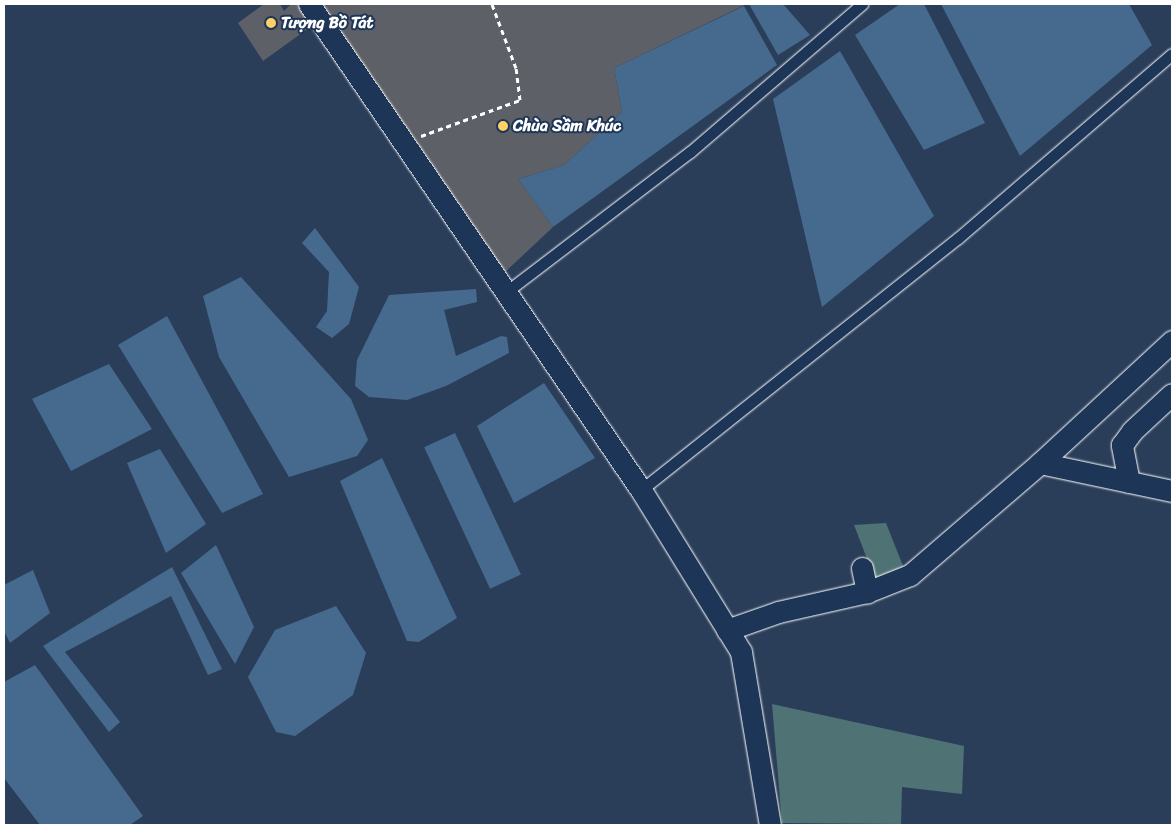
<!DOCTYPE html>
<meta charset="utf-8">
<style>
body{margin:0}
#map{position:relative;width:1176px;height:829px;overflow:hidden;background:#2a3e5a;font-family:Sriracha,sans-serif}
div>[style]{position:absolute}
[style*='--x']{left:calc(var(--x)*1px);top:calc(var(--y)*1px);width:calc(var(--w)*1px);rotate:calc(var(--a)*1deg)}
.green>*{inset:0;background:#4f7374}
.water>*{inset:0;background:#466a8e;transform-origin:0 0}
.building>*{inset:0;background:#5e6068}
.path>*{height:3px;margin-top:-1.5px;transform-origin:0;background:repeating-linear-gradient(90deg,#fff 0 5px,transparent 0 9px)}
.roads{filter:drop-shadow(0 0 1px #fff) drop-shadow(0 0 1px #fff)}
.service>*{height:11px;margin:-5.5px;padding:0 5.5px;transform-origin:5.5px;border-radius:5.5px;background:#1d3557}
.minor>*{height:21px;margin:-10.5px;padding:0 10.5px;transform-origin:10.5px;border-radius:10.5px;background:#1d3557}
.dots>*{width:14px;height:14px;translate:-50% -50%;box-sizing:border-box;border:2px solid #1d3557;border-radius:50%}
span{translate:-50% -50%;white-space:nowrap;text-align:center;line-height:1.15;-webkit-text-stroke:4px #1d3557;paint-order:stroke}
.poi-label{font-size:16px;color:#fff;font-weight:700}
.left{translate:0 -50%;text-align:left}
.frame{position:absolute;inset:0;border:5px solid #fff;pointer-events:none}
</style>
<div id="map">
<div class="green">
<i style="clip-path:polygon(886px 523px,905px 571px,876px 582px,854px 525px)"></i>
<i style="clip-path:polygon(772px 704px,964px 746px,962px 794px,902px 787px,901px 824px,782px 823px)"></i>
</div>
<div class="water">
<i style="clip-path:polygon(749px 4px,783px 4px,810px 35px,778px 55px)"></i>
<i style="clip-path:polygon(900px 4px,924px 4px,985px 123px,924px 150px,855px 35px)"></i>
<i style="clip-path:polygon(941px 4px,1129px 4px,1152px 45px,1020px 156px)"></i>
<i style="clip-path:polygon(744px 6px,777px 65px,553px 227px,518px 179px,564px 165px,622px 112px,614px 68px)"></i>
<i style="clip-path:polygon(840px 51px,934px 216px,822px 307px,773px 99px)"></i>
<i style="clip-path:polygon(315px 228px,359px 287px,349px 324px,332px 338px,316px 327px,327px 311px,329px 272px,302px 243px)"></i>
<i style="clip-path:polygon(241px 277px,351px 399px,368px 440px,357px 456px,289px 477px,219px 357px,203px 296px)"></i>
<i style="clip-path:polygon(476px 289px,477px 302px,444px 310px,456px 356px,501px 336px,507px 337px,509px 353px,446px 386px,407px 400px,369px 397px,355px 386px,357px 360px,389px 295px)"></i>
<i style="clip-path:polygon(167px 316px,263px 494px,222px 513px,118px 345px)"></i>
<i style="clip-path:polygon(109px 364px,152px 429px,71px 471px,32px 399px)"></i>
<i style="clip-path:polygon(544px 383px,595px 458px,514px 503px,477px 426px)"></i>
<i style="left:455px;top:433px;width:156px;height:34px;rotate:65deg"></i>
<i style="clip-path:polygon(160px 449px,206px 524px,166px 553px,127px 463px)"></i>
<i style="clip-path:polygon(382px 458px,457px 618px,419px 642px,407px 641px,340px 481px)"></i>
<i style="clip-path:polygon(216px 545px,254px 627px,235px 664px,181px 573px)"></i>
<i style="clip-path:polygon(172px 567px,222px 669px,208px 675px,171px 596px,65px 652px,120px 722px,109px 732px,43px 646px)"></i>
<i style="clip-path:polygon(33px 570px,50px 613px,10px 643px,4px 631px,4px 585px)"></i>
<i style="clip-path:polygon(336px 606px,366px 653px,353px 695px,295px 736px,276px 732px,248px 677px,275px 630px)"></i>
<i style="clip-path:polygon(35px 665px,143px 816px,130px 825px,40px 825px,4px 778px,4px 682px)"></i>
</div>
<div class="building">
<i style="clip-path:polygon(264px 4px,280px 4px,284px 11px,291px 4px,298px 4px,313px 25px,263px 61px,238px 23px)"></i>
<i style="clip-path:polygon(315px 4px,747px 4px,614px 68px,622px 112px,564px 165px,518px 179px,553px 227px,502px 275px)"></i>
</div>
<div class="path">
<i style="--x:421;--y:136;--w:105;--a:-20"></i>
<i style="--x:520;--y:100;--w:32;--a:-97"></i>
<i style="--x:516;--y:68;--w:68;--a:-110.6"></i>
</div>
<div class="roads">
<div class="service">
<i style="--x:506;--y:292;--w:231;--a:-37.3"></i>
<i style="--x:690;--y:152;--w:227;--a:-40.7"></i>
<i style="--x:641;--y:490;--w:405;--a:-38.5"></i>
<i style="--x:958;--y:238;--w:282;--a:-40.7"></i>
</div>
<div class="minor">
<i style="--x:309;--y:4;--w:589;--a:55.66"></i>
<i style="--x:641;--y:490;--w:190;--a:58.3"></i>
<i style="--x:741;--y:652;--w:175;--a:80.5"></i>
<i style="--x:1040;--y:463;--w:135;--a:12"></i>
<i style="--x:1129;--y:482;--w:38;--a:-101"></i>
<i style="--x:1122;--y:445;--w:17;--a:-54"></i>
<i style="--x:1132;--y:431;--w:54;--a:-42.8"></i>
<i style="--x:862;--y:568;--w:25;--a:78"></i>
<i style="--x:727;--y:630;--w:54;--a:-19.4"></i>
<i style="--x:778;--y:612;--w:91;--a:-12.7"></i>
<i style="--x:867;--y:592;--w:46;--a:-21.6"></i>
<i style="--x:910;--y:575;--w:172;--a:-40.7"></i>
<i style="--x:1040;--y:463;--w:180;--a:-42.7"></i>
</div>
</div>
<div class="dots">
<i style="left:271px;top:23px;background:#ffd166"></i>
<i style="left:503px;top:126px;background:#ffd166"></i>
</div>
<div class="poi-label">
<span class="left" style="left:281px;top:23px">Tượng Bồ Tát</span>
<span class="left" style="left:513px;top:126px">Chùa Sầm Khúc</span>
</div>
<div class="frame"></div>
</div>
